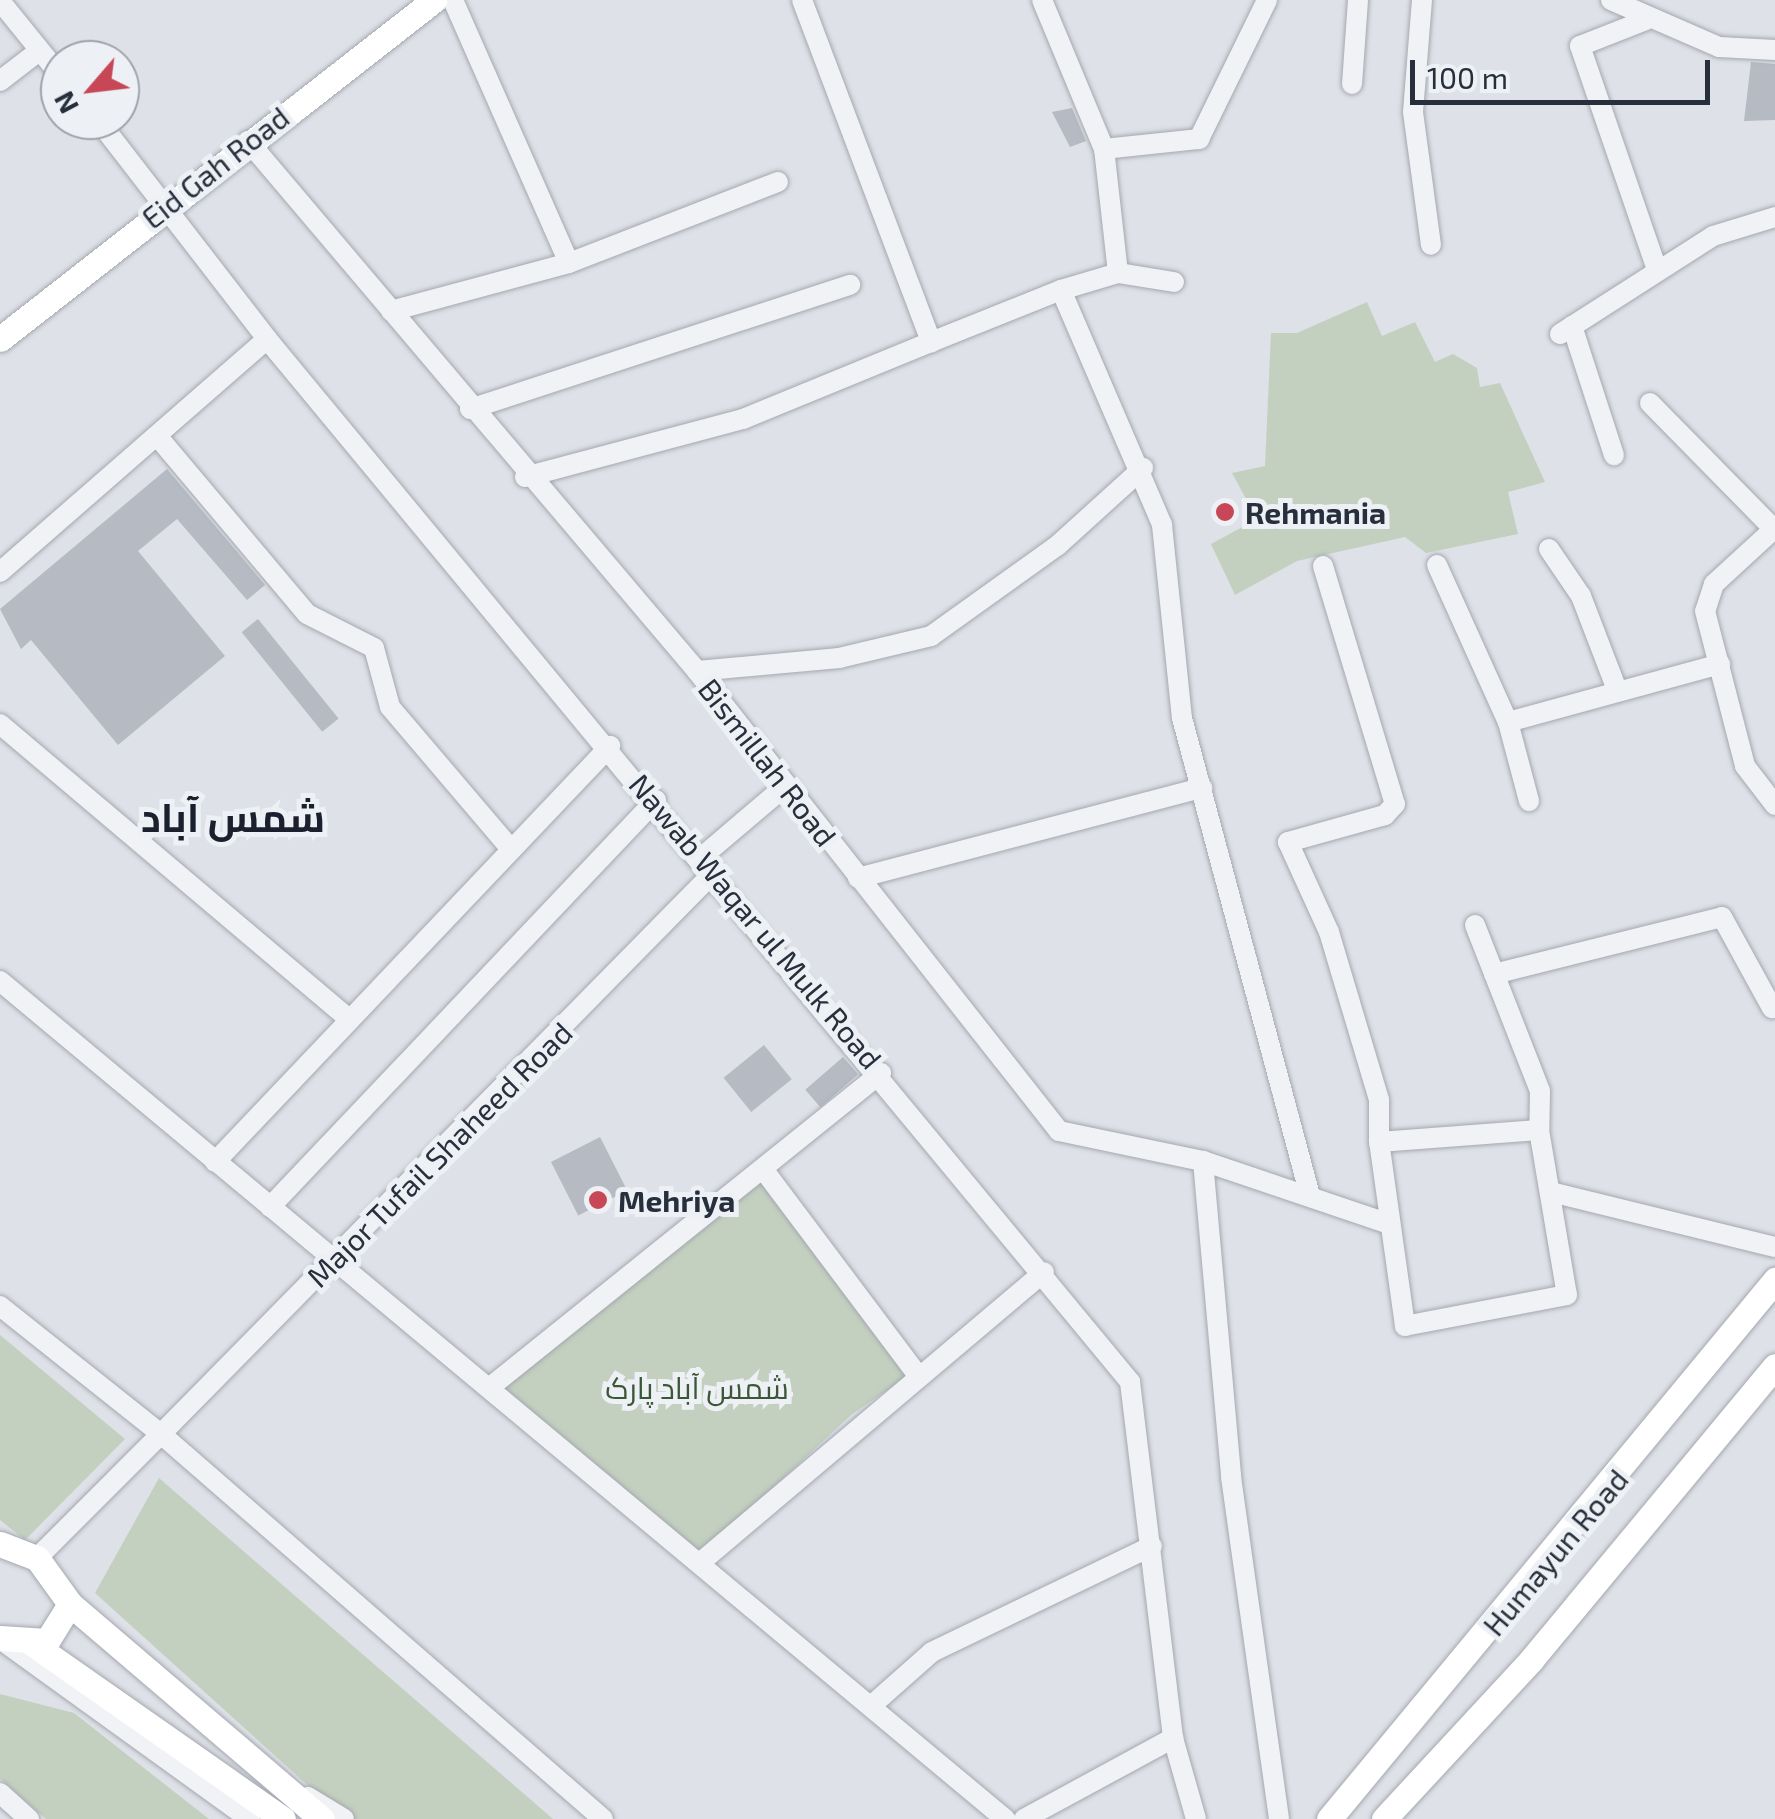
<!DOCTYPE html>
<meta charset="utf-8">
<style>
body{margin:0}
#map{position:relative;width:1775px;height:1819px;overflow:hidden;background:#dee1e7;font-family:"Exo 2",Cairo,sans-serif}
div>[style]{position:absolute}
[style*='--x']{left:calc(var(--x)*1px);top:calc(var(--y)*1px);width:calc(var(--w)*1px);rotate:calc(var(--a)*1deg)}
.green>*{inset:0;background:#c3d0bf}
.building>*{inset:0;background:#b5bac3;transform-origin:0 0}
.roads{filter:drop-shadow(0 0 2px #a4a8b0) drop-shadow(0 0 2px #a4a8b0)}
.minor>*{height:20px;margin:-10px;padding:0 10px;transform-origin:10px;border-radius:10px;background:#f0f2f5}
.major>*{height:25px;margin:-12.5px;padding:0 12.5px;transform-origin:12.5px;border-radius:12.5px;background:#fff}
.dots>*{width:28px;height:28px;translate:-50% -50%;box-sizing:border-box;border:5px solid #edf0f4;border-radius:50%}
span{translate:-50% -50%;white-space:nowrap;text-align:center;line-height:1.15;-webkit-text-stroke:10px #edf0f4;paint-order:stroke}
.street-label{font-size:30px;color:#282f3c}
.poi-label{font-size:30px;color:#282f3c;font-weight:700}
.left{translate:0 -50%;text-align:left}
.park-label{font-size:30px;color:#3b5736}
.district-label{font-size:40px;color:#1a202d;font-weight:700}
.north{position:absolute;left:40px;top:40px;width:100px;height:100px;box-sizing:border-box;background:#edf0f4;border:2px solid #9ea3aa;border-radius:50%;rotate:242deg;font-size:28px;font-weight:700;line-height:40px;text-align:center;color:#282f3c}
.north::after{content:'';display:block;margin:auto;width:35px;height:45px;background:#c74757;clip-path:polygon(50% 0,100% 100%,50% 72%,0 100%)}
.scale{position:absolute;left:1410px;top:60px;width:300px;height:45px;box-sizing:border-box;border:5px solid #282f3c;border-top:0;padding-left:12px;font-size:30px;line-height:35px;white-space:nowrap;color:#282f3c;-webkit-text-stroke:8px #edf0f4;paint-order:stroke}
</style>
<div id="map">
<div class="green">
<i style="clip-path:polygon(1367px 302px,1382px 336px,1415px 322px,1435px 362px,1453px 354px,1477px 368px,1480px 387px,1500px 383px,1545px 482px,1508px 492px,1518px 534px,1426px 553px,1405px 537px,1297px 561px,1235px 595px,1211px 544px,1257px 519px,1232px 473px,1265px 466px,1271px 333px,1297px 333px)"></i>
<i style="clip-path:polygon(762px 1177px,909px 1375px,851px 1415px,700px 1556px,495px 1388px)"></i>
<i style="clip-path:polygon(0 1335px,125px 1439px,25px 1540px,0 1520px)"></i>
<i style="clip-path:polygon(159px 1478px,553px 1819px,345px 1819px,95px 1593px)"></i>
<i style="clip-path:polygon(0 1694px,74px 1713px,209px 1819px,46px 1819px,0 1779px)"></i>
</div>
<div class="building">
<i style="clip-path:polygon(1751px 62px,1775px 64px,1775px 120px,1744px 121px)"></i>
<i style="clip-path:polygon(1072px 108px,1086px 141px,1070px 147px,1052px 112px)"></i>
<i style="clip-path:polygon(167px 469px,265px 585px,247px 600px,177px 519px,138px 551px,225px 656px,118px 745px,31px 640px,21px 649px,0 609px)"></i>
<i style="left:258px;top:619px;width:128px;height:21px;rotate:51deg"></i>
<i style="left:764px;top:1045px;width:44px;height:52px;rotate:51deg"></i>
<i style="left:843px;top:1057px;width:23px;height:50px;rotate:49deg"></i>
<i style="left:600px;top:1137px;width:60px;height:55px;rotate:63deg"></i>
</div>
<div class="roads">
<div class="minor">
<i style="--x:453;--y:0;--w:287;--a:66.2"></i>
<i style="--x:802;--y:0;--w:366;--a:69.3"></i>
<i style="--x:931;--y:342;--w:140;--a:-21.8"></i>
<i style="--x:1042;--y:0;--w:161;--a:67.4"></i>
<i style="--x:1422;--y:0;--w:112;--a:94.6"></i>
<i style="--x:1413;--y:112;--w:134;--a:82.3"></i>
<i style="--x:1611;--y:0;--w:118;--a:23.5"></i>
<i style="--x:1719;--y:47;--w:56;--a:3.1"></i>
<i style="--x:0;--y:1;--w:95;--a:51"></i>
<i style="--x:1646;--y:20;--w:71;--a:158.5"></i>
<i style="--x:1580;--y:46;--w:237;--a:71"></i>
<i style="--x:0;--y:81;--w:49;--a:-37.6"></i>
<i style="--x:1352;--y:84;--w:84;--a:-85.9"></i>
<i style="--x:98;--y:120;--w:277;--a:52.3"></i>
<i style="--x:267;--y:339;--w:1354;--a:50.39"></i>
<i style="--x:1130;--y:1382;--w:359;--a:83.1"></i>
<i style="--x:1173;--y:1738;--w:84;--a:74.1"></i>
<i style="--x:248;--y:141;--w:695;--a:49.73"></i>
<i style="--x:697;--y:671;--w:585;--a:51.8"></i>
<i style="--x:1059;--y:1131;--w:147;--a:11.8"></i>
<i style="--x:1203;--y:1161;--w:193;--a:18.7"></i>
<i style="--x:1118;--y:273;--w:125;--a:-96.4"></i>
<i style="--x:1104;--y:149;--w:96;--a:-6"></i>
<i style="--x:1199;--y:139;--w:155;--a:-63.9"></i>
<i style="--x:1174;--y:282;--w:57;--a:-170.9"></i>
<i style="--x:1118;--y:273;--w:59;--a:163.4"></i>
<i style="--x:1061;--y:290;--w:256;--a:66.7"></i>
<i style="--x:1162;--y:525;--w:194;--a:84.1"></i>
<i style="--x:1182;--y:718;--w:495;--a:75"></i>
<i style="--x:391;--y:311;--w:184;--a:-15.1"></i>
<i style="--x:569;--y:263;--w:224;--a:-21.2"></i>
<i style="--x:1572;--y:326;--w:136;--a:72"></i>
<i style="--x:1560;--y:334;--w:182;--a:-32.6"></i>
<i style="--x:1713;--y:236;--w:65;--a:-17"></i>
<i style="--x:1650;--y:403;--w:178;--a:45.5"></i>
<i style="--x:470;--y:409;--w:400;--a:-18.1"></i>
<i style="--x:158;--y:437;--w:231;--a:49.9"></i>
<i style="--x:307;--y:614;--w:75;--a:26.9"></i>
<i style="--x:374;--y:648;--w:61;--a:74.8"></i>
<i style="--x:390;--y:707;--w:184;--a:49.6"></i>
<i style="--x:525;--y:477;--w:226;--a:-14.9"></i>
<i style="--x:743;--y:419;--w:203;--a:-22.3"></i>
<i style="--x:1775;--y:528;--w:83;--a:137.4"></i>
<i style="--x:1714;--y:584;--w:28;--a:108"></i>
<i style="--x:1705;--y:611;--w:160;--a:75.5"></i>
<i style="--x:1745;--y:766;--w:49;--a:52.4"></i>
<i style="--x:1549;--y:549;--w:57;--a:55.8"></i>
<i style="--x:1581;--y:596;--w:101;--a:69"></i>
<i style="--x:1437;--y:565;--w:172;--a:65.7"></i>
<i style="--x:1508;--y:722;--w:82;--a:75.1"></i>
<i style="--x:1323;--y:566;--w:249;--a:73.2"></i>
<i style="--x:1395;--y:804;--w:15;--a:132"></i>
<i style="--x:1385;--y:815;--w:101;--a:164.4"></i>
<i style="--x:1288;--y:842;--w:99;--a:65.5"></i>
<i style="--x:1329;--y:932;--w:175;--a:73.4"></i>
<i style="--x:1379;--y:1100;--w:42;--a:90"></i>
<i style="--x:0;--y:572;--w:354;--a:-41.1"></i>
<i style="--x:697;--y:671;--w:143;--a:-5.2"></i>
<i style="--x:839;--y:658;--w:95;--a:-13.4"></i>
<i style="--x:931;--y:636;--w:156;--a:-35.6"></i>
<i style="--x:1058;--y:545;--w:115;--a:-42.2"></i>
<i style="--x:1508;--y:722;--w:220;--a:-15.3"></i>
<i style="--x:0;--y:724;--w:456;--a:40.2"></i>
<i style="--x:703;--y:856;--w:106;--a:-40.4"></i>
<i style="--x:858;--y:878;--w:356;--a:-14.7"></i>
<i style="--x:1475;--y:925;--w:178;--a:68.6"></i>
<i style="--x:1540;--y:1091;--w:39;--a:91"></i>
<i style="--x:1494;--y:974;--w:235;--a:-14"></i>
<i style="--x:1722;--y:917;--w:104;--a:61.2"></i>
<i style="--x:0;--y:981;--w:1309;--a:39.82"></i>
<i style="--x:1539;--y:1130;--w:167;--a:80.4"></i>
<i style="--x:1567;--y:1295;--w:165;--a:169.2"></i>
<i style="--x:1405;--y:1326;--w:186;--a:-98"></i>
<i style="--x:1379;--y:1142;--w:160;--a:-4.3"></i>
<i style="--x:1203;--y:1161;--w:317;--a:84.9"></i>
<i style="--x:1231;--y:1477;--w:345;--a:82"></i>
<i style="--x:215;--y:1162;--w:574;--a:-46.48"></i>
<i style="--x:763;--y:1169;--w:260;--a:53.1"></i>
<i style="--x:1551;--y:1192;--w:231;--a:13.8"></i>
<i style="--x:270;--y:1207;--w:561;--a:-46.52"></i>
<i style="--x:0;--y:1306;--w:206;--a:38.5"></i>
<i style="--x:161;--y:1434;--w:790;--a:-45.46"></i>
<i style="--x:489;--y:1388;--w:503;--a:-38.78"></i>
<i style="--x:37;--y:1558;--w:175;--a:-45"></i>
<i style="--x:161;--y:1434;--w:586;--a:41.06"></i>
<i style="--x:701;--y:1562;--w:449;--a:-40.2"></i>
<i style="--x:0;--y:1639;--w:308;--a:35.8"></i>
<i style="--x:871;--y:1706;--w:81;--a:-41.5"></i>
<i style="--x:932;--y:1652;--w:244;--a:-25.7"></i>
<i style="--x:0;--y:1793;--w:39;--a:42"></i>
<i style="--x:308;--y:1797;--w:42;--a:31.4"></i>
<i style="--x:1024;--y:1819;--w:170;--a:-28.5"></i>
</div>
<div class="major">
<i style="--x:0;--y:339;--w:551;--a:-37.99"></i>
<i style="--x:0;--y:1544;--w:40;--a:21"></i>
<i style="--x:37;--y:1558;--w:57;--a:54.3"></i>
<i style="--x:70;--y:1604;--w:44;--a:121.9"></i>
<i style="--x:47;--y:1641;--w:47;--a:-176.3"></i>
<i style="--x:70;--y:1604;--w:331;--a:40.5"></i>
<i style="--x:33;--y:1644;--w:305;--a:35"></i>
<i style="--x:1329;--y:1819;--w:700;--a:-50.39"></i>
<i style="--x:1384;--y:1819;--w:217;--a:-47.2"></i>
<i style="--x:1531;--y:1660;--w:382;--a:-50.3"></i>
</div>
</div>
<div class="dots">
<i style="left:1225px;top:512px;background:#c74757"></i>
<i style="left:598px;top:1200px;background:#c74757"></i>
</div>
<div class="street-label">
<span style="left:215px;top:167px;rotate:-38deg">Eid Gah Road</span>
<span style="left:768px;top:762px;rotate:52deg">Bismillah Road</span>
<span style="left:756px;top:921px;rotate:50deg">Nawab Waqar ul Mulk Road</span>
<span style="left:439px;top:1154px;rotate:-45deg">Major Tufail Shaheed Road</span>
<span style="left:1555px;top:1552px;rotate:-50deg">Humayun Road</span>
</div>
<div class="poi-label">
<span class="left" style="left:1245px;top:512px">Rehmania</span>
<span class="left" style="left:618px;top:1200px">Mehriya</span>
</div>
<div class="park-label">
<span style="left:697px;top:1387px">شمس آباد پارک</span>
</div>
<div class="district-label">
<span style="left:233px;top:816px">شمس آباد</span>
</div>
<div class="north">N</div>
<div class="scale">100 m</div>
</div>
